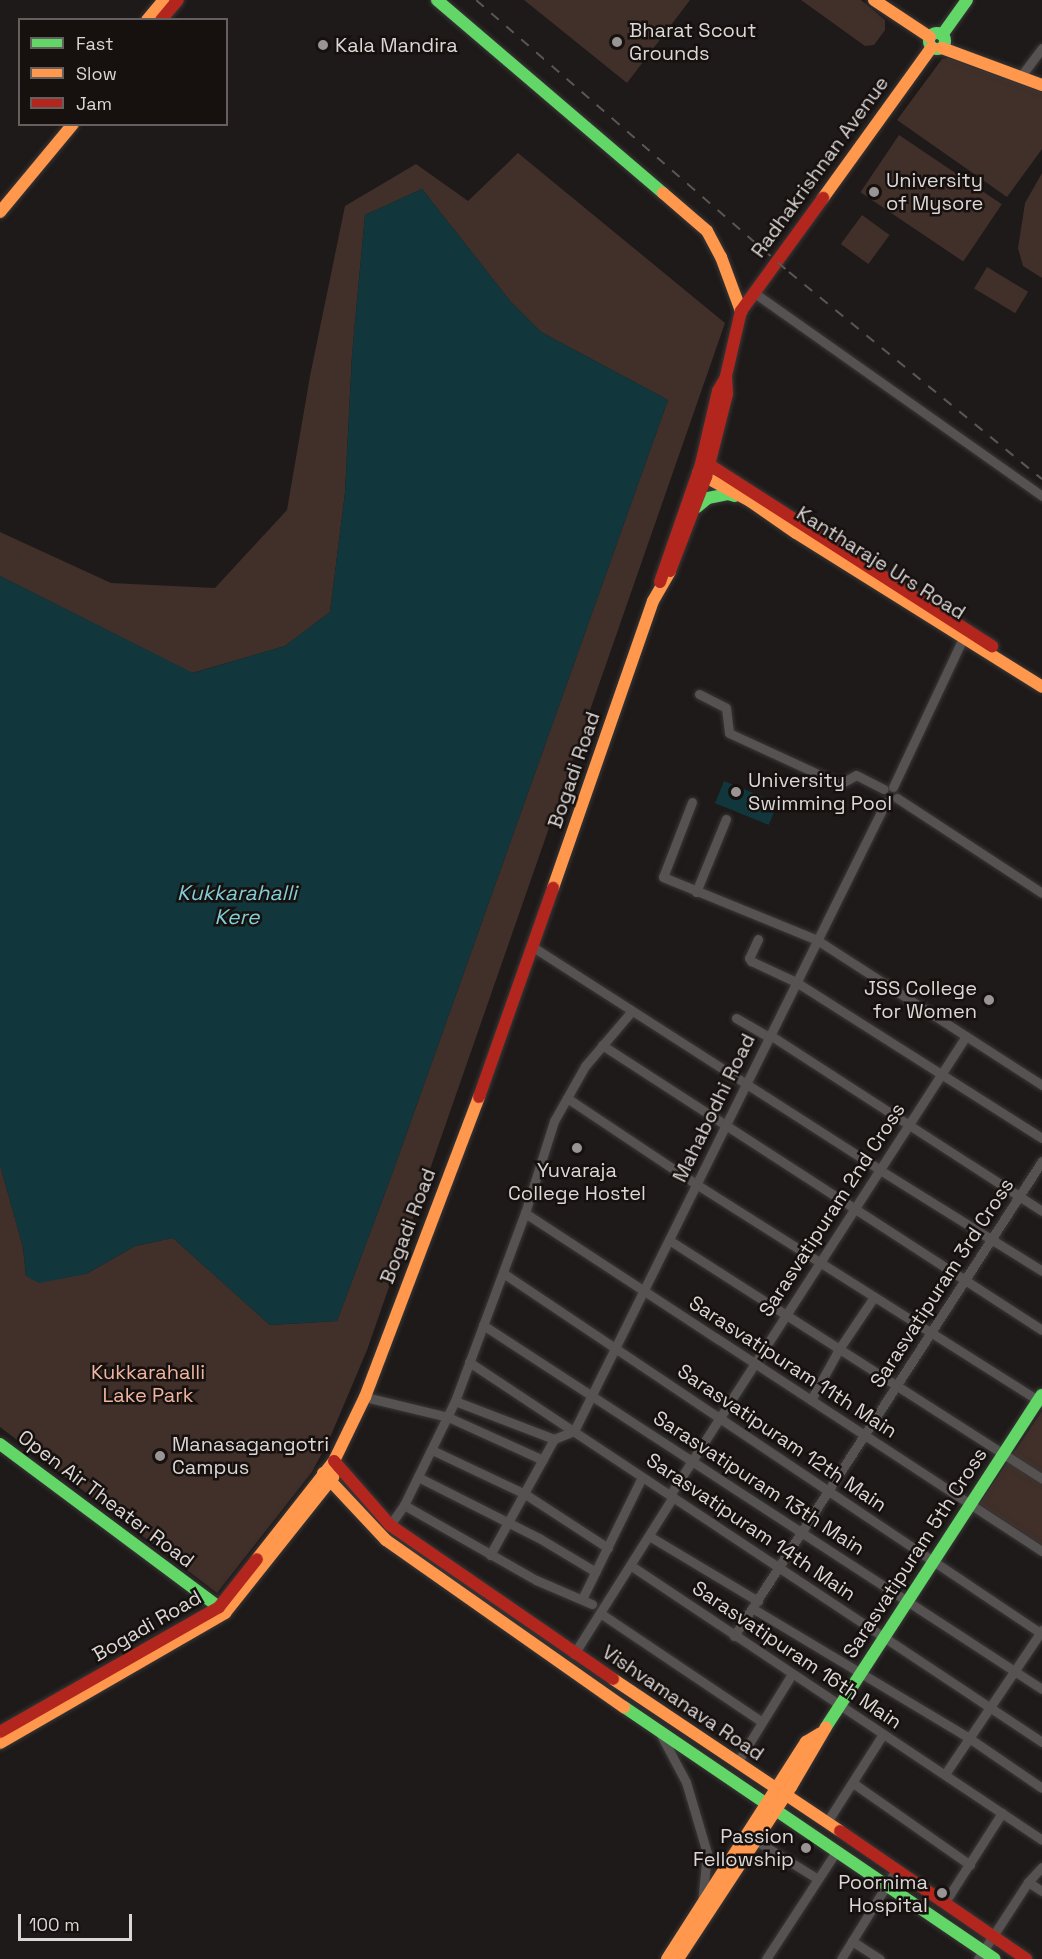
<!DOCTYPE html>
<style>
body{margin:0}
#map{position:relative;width:1042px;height:1959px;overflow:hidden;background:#1e1a19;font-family:"Space Grotesk",sans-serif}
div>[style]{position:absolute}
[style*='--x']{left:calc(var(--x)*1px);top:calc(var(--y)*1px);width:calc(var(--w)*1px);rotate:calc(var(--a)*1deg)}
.green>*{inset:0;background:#412f29;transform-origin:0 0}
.water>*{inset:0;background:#11363b;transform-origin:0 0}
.roads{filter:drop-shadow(0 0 2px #393737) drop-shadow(0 0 2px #393737)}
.street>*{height:9px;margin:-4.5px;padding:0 4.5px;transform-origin:4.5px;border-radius:4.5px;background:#555251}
.fast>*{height:12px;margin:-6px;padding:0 6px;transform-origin:6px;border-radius:6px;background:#63d668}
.fast>.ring{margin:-6px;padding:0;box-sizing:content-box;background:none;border:12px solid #63d668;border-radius:50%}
.slow>*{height:12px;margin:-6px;padding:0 6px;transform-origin:6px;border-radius:6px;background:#ff974d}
.jam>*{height:12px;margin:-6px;padding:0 6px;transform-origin:6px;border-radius:6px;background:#b3261e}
.rail>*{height:2px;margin-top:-1px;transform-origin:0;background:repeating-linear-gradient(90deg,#595655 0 10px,transparent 0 20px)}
.dots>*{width:16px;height:16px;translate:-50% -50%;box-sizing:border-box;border:3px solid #16110f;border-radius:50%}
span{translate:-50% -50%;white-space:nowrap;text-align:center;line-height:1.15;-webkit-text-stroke:5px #16110f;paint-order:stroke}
.poi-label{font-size:20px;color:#dbd7d6}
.left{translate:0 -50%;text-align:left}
.right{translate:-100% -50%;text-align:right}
.street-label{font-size:20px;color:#dbd7d6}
.park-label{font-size:20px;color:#f0b5a1}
.water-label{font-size:21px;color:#82cdd6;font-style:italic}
.legend{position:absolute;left:18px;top:18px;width:210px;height:108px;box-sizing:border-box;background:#16110f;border:2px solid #65605f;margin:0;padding:8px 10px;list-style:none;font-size:18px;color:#dbd7d6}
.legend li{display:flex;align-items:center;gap:12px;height:30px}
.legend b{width:30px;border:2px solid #65605f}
.scale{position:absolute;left:18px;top:1914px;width:114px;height:27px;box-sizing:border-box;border:3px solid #dbd7d6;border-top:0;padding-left:8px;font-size:18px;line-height:21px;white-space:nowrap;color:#dbd7d6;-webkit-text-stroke:4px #16110f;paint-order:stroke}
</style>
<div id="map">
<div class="green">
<i style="clip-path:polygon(524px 0,690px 0,627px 83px)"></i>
<i style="clip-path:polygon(801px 0,861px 0,885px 20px,885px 30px,874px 45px,865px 46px)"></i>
<i style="clip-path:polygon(948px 58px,1042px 92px,1042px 149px,1007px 197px,897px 120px,942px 59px)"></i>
<i style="left:899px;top:135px;width:124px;height:69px;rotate:34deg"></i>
<i style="clip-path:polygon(518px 153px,725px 323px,367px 1350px,329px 1440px,312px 1472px,217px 1593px,0 1427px,0 1165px,23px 1247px,26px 1276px,86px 1274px,135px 1246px,173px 1238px,270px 1325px,337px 1321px,391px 1177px,668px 400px,541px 332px,511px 302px,422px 189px,365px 215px,352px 355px,345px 493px,330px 612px,285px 646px,192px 673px,0 576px,0 532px,111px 583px,215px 588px,287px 510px,310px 376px,345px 206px,416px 164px,468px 201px)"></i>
<i style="clip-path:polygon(1042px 173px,1042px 278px,1023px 266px,1018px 248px,1025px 203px)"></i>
<i style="left:862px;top:215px;width:34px;height:36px;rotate:36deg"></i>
<i style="left:987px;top:267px;width:48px;height:25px;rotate:31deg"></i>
<i style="clip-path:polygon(1042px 1411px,1042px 1545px,979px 1504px)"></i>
</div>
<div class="water">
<i style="clip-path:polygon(422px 189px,511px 302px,541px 332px,668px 400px,391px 1177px,337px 1321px,270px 1325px,173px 1238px,135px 1246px,86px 1274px,39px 1283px,26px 1276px,23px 1247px,0 1165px,0 576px,193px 673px,285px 646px,330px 612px,345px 493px,352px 355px,365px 215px)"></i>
<i style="left:724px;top:781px;width:58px;height:24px;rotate:22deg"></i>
</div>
<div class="roads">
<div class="street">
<i style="--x:1024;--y:72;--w:30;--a:-53"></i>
<i style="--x:753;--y:292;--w:354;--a:35.2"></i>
<i style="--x:699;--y:694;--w:30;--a:27"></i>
<i style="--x:726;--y:708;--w:25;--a:83"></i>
<i style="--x:729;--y:733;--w:122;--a:24.7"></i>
<i style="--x:840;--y:784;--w:18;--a:-29"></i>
<i style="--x:856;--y:775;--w:31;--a:27"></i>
<i style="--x:893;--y:787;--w:171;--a:-64.8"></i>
<i style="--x:897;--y:798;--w:173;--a:33.2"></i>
<i style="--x:692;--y:802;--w:80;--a:111.1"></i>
<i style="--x:663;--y:877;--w:166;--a:22.2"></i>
<i style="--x:817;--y:940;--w:268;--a:32.8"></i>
<i style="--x:696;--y:892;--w:79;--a:-67.7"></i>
<i style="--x:758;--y:939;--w:21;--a:115"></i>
<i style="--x:749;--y:958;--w:4;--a:56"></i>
<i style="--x:751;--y:961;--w:50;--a:25"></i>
<i style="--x:796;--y:982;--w:291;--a:32.4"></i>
<i style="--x:533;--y:947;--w:412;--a:32.7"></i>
<i style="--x:880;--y:1170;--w:191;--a:31.9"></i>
<i style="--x:736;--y:1018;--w:38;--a:30"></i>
<i style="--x:770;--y:1035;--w:324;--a:32.9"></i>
<i style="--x:602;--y:1045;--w:524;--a:32.93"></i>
<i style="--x:567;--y:1098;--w:155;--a:33.7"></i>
<i style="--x:696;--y:1184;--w:409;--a:32.3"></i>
<i style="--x:525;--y:1213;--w:618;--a:33.18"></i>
<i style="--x:669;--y:1240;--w:443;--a:32.6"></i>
<i style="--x:503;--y:1273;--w:649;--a:33.81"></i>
<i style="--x:483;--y:1325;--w:667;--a:33.07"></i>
<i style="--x:469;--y:1362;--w:688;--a:33.55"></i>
<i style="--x:365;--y:1397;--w:85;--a:13.5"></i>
<i style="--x:448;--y:1417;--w:104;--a:24.4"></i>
<i style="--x:811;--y:1400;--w:58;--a:-61.2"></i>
<i style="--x:839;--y:1349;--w:63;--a:-56.1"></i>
<i style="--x:455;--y:1401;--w:106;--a:21"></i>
<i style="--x:554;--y:1439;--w:22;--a:-22"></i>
<i style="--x:574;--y:1431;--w:702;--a:-63.62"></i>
<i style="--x:432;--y:1450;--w:103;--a:25.3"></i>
<i style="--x:525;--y:1494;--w:99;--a:33"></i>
<i style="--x:418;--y:1477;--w:136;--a:26.8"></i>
<i style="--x:539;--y:1538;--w:66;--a:30.8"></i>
<i style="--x:670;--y:1495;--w:546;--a:-57.18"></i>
<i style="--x:404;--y:1505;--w:152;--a:29.6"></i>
<i style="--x:536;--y:1580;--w:61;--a:23.2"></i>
<i style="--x:390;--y:1525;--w:24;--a:-55"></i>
<i style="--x:404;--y:1505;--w:116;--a:-63.9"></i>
<i style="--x:455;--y:1401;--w:201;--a:-69.6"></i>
<i style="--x:525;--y:1213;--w:96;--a:-72.5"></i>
<i style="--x:554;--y:1121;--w:63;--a:-60.6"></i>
<i style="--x:585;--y:1066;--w:71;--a:-49.6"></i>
<i style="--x:649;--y:1536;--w:127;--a:30.8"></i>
<i style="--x:490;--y:1555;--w:132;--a:-61.1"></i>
<i style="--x:630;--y:1565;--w:495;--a:33.7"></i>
<i style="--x:582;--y:1599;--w:136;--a:-63.8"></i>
<i style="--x:752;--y:1608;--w:253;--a:30.9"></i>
<i style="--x:969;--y:1738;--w:88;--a:34.4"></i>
<i style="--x:600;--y:1613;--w:195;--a:33.9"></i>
<i style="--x:734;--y:1636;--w:566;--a:-57.04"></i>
<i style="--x:574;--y:1654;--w:186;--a:-57.8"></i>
<i style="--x:661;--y:1735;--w:53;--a:62"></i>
<i style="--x:686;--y:1782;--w:74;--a:73.5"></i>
<i style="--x:707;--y:1853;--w:50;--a:95.7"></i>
<i style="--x:737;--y:1763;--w:105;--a:-58.3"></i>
<i style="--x:945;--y:1774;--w:174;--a:-56"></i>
<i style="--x:853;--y:1783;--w:143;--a:35"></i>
<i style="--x:827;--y:1822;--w:104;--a:-57.5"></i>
<i style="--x:755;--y:1840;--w:74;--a:31.8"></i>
<i style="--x:1028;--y:1882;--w:17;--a:33"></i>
<i style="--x:945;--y:1902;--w:106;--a:-57.4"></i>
<i style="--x:852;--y:1941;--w:33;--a:33"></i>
<i style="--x:766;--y:1959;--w:126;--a:-56.9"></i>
<i style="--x:841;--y:1959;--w:105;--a:-58.3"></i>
<i style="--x:978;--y:1959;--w:92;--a:-57"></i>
<i style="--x:1028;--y:1882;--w:21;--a:-47"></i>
</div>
<div class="fast">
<i style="--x:437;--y:0;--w:297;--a:40.5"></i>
<i class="ring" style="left:929px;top:33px;width:4px;height:4px"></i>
<i style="--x:942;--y:35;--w:43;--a:-54.5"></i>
<i style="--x:697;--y:507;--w:14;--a:-39"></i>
<i style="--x:708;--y:498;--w:20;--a:-11"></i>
<i style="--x:728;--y:494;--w:7;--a:16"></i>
<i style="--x:0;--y:1444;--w:273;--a:36.7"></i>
<i style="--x:624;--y:1707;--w:448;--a:34.2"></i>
<i style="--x:826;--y:1727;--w:396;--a:-57"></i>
</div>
<div class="slow">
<i style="--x:874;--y:0;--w:67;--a:33.5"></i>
<i style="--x:147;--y:20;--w:26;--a:-50"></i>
<i style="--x:942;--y:48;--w:107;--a:20.3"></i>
<i style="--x:663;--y:193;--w:58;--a:40.8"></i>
<i style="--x:707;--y:231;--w:30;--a:62"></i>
<i style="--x:721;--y:257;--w:58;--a:69.7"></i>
<i style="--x:823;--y:198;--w:186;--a:-54.2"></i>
<i style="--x:0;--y:212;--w:114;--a:-50.3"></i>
<i style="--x:698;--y:473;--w:59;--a:28.3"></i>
<i style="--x:750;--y:501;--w:56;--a:34.8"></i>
<i style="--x:796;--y:533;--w:290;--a:32"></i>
<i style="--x:553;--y:888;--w:304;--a:-70.8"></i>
<i style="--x:653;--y:601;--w:34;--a:-60"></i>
<i style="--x:323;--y:1473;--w:92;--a:46.8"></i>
<i style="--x:386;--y:1540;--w:291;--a:35.1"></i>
<i style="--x:257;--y:1559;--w:125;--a:-51.8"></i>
<i style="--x:334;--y:1461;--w:71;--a:-64.2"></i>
<i style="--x:365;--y:1397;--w:321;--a:-69.2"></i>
<i style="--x:613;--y:1679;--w:273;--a:33.8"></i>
<i style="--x:0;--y:1743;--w:260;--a:-30"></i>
<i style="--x:225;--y:1613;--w:174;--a:-51.5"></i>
<i style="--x:667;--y:1959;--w:258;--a:-57.4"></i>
<i style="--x:806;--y:1742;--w:17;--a:-31"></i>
<i style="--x:678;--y:1959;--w:206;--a:-56.7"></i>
<i style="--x:791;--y:1787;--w:69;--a:-59.7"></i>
</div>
<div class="jam">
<i style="--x:161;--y:20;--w:26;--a:-50"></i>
<i style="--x:702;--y:460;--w:345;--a:32.7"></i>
<i style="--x:670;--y:571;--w:101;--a:-69"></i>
<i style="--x:706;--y:477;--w:86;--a:-75.8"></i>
<i style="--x:727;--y:394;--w:18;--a:-93"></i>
<i style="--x:726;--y:376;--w:67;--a:-77"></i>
<i style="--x:741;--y:311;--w:140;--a:-54"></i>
<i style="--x:660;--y:582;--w:125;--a:-70.8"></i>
<i style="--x:701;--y:464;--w:75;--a:-76.9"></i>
<i style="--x:718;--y:391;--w:16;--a:-60"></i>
<i style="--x:479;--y:1097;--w:222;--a:-70.5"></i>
<i style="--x:334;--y:1461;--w:85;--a:48.8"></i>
<i style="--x:390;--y:1525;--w:271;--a:34.6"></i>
<i style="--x:0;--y:1732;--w:252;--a:-29.7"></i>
<i style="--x:219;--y:1607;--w:61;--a:-51.6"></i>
<i style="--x:840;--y:1831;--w:226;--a:34.5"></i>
</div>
</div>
<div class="rail">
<i style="--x:476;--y:0;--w:415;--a:41"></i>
<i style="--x:789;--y:272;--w:327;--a:39.3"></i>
</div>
<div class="dots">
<i style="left:617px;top:42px;background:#999594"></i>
<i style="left:323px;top:45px;background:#999594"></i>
<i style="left:874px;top:192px;background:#999594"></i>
<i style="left:736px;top:792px;background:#999594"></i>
<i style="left:989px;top:1000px;background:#999594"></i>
<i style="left:577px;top:1148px;background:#999594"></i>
<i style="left:160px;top:1456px;background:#999594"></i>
<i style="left:806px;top:1848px;background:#999594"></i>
<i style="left:942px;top:1893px;background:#999594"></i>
</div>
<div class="poi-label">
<span class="left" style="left:629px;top:42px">Bharat Scout<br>Grounds</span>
<span class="left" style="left:335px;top:45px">Kala Mandira</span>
<span class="left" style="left:886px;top:192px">University<br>of Mysore</span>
<span class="left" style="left:748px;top:792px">University<br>Swimming Pool</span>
<span class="right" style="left:977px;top:1000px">JSS College<br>for Women</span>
<span style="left:577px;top:1182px">Yuvaraja<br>College Hostel</span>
<span class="left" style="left:172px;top:1456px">Manasagangotri<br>Campus</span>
<span class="right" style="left:794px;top:1848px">Passion<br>Fellowship</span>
<span class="right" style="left:928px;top:1894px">Poornima<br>Hospital</span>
</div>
<div class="street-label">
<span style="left:820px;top:167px;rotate:-54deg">Radhakrishnan Avenue</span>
<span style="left:881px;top:563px;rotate:32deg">Kantharaje Urs Road</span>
<span style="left:574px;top:770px;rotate:-71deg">Bogadi Road</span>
<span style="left:714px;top:1108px;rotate:-64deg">Mahabodhi Road</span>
<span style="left:832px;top:1210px;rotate:-57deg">Sarasvatipuram 2nd Cross</span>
<span style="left:408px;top:1226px;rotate:-69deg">Bogadi Road</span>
<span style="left:942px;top:1283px;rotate:-57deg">Sarasvatipuram 3rd Cross</span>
<span style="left:793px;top:1367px;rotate:33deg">Sarasvatipuram 11th Main</span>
<span style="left:782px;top:1438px;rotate:34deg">Sarasvatipuram 12th Main</span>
<span style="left:759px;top:1483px;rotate:33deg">Sarasvatipuram 13th Main</span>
<span style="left:106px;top:1499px;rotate:37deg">Open Air Theater Road</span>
<span style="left:751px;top:1527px;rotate:34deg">Sarasvatipuram 14th Main</span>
<span style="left:915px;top:1553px;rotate:-57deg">Sarasvatipuram 5th Cross</span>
<span style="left:147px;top:1626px;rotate:-30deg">Bogadi Road</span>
<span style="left:797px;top:1655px;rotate:34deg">Sarasvatipuram 16th Main</span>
<span style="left:683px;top:1703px;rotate:34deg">Vishvamanava Road</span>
</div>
<div class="park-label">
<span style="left:148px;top:1384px">Kukkarahalli<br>Lake Park</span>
</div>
<div class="water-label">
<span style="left:237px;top:905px">Kukkarahalli<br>Kere</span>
</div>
<ul class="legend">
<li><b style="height:8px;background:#63d668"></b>Fast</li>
<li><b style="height:8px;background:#ff974d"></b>Slow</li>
<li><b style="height:8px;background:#b3261e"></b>Jam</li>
</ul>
<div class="scale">100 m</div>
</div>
